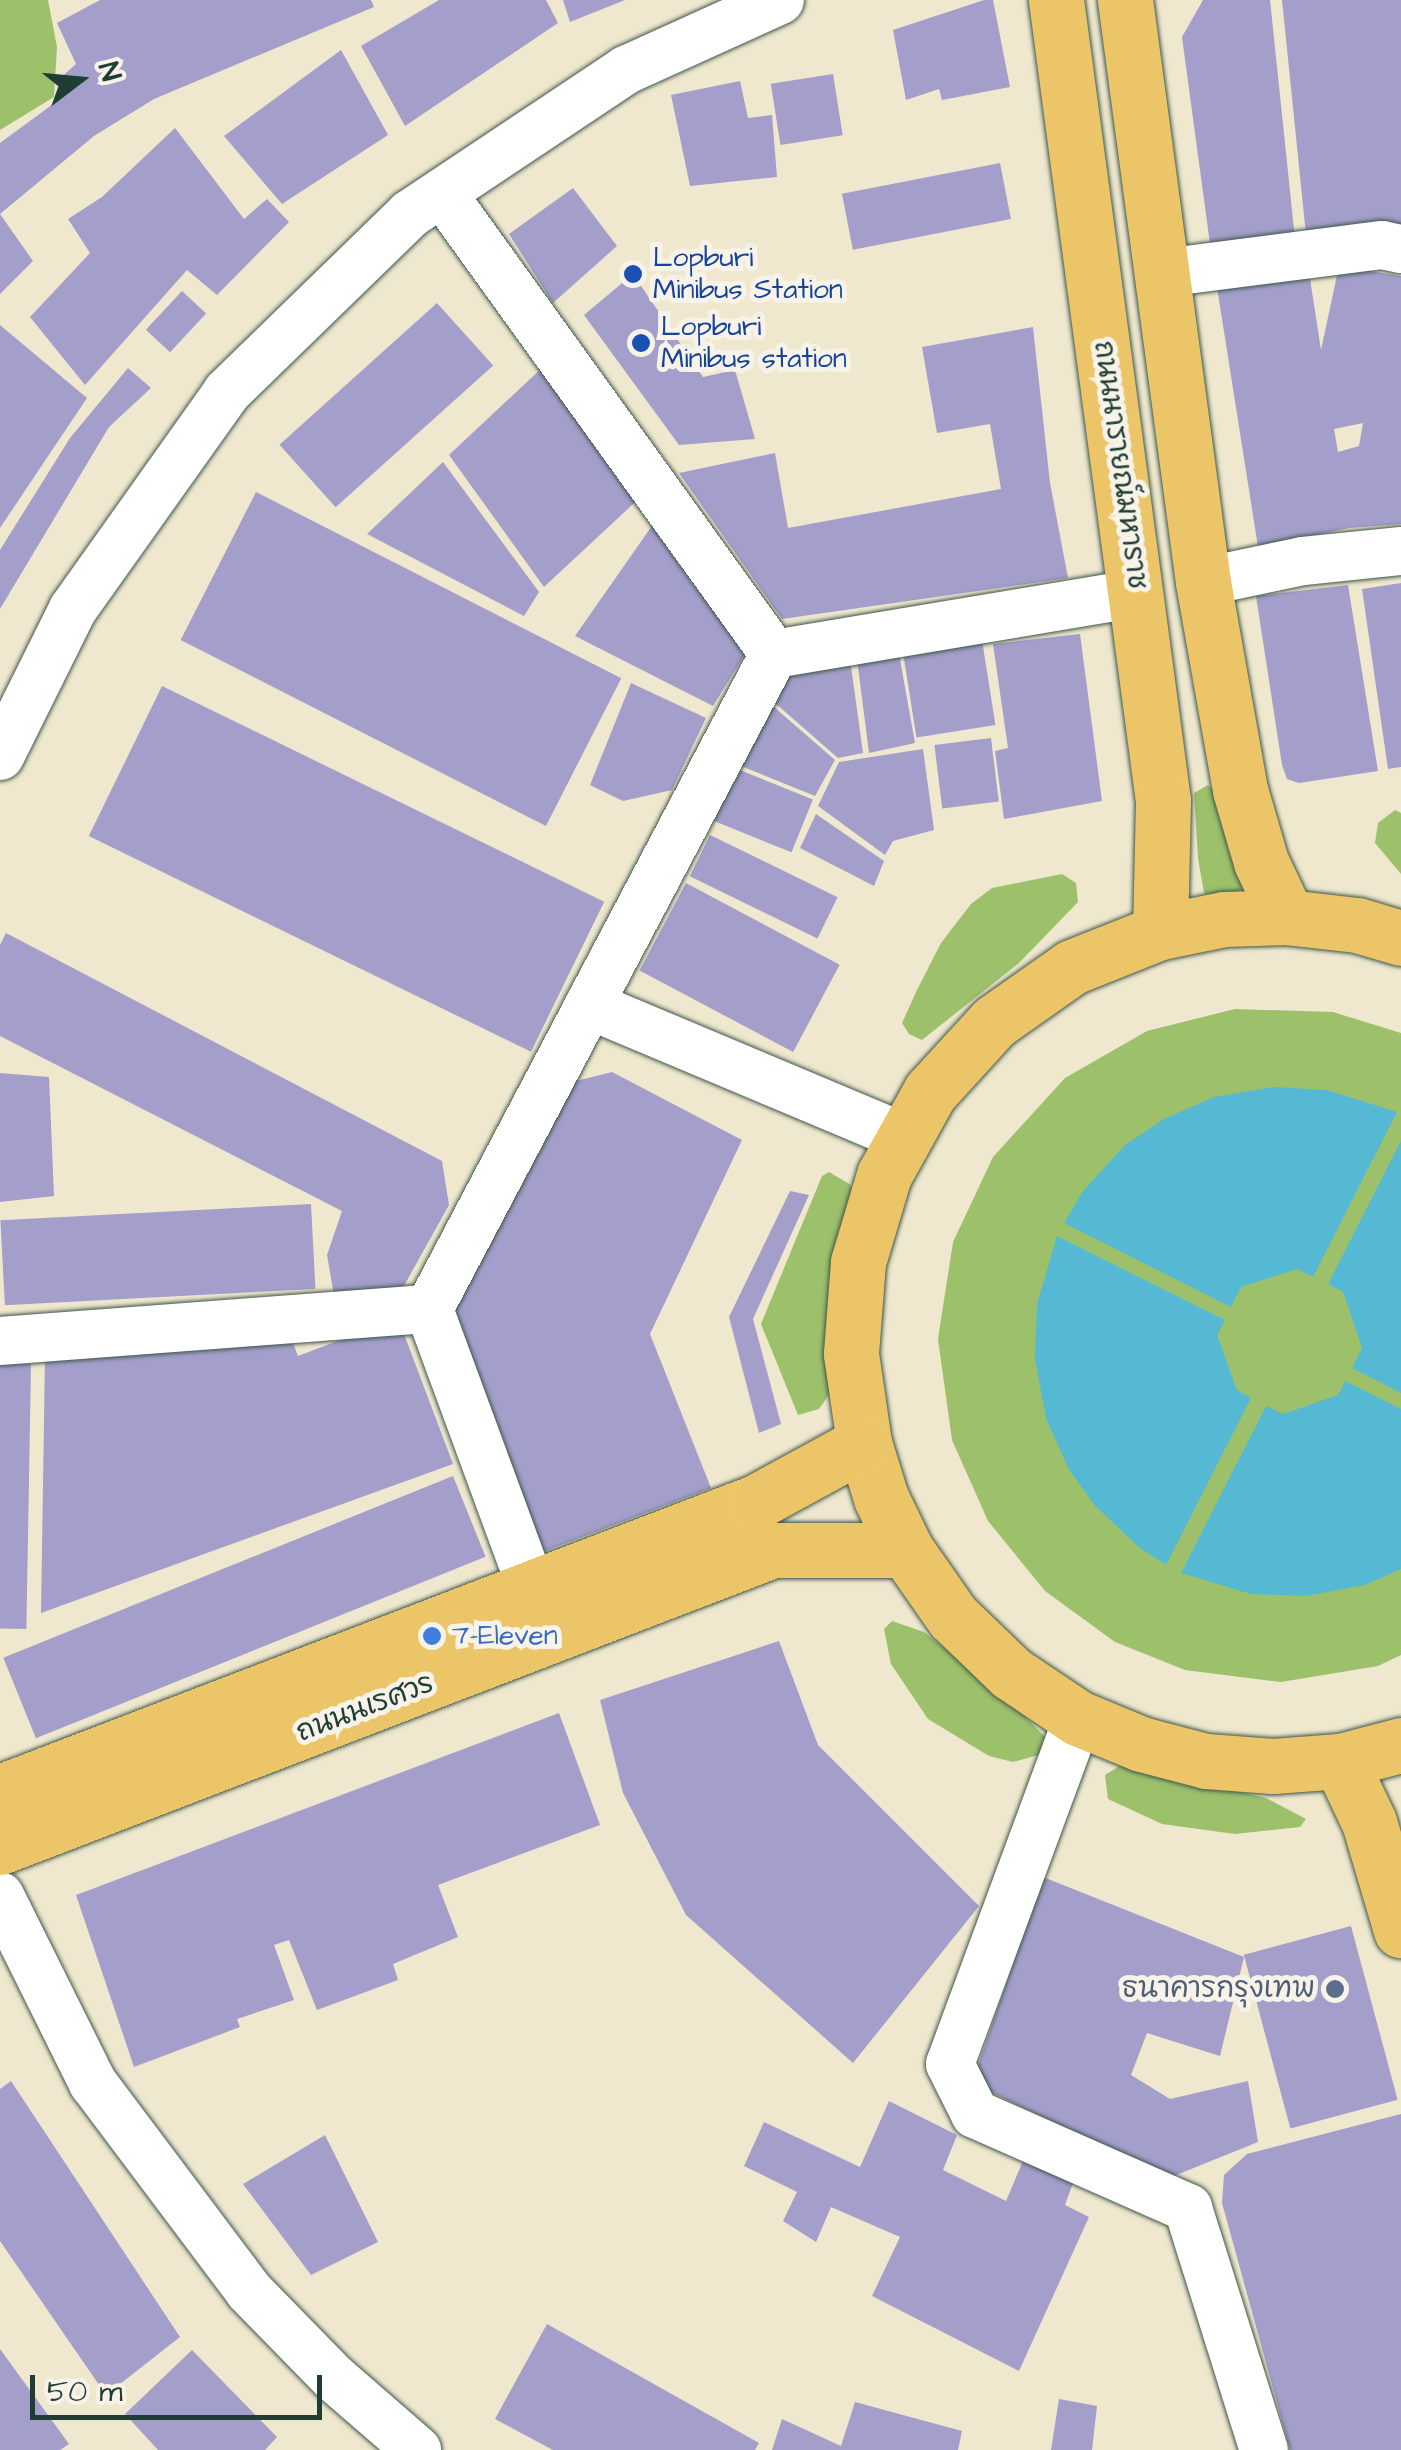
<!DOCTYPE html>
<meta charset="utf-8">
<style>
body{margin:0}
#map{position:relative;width:1401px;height:2450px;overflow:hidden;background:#efe8ce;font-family:"Architects Daughter","Playpen Sans Thai",sans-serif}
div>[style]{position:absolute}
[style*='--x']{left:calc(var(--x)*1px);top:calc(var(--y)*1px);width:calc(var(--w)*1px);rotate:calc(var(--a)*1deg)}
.green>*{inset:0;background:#9dc06a}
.water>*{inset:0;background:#56b9d4}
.building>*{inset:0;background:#a49ecb;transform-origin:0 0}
.roads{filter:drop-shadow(0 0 2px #3e574b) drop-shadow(0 0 2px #3e574b)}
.minor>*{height:48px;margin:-24px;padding:0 24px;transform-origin:24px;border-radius:24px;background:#fff}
.major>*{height:55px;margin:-27.5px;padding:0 27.5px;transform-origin:27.5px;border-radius:27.5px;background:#edc569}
.dots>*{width:28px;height:28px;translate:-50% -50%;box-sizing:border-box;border:5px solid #f7f3e8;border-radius:50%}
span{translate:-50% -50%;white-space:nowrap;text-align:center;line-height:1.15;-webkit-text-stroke:10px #f7f3e8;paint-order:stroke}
.transit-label{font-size:28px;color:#164399}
.left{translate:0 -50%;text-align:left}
.street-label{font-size:28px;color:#1f3d34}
.shop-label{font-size:28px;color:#366cbe}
.service-label{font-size:28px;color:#4e5e75}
.right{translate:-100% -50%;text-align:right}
.north{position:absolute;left:30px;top:30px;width:100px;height:100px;-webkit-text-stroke:8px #f7f3e8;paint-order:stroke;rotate:74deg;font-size:28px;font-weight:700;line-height:40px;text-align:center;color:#1f3d34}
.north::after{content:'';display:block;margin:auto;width:35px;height:45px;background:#1f3d34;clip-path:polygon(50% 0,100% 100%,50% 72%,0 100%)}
.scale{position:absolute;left:30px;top:2375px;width:292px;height:45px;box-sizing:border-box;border:5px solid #1f3d34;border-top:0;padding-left:12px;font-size:30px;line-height:35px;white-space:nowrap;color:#1f3d34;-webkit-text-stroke:8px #f7f3e8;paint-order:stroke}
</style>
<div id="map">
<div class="green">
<i style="clip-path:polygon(0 0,48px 0,57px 47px,54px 97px,0 130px)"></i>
<i style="clip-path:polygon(1208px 785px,1223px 799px,1250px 882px,1224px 902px,1204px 893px,1198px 858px,1194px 793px)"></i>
<i style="clip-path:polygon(1395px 810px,1401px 813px,1401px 874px,1375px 843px,1378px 823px)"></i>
<i style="clip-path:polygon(1062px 874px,1076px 883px,1078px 902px,1019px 963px,922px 1040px,909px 1034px,902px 1023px,917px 990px,941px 943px,971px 904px,992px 888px)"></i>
<i style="clip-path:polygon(1235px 1009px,1333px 1012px,1401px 1033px,1401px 1655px,1378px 1666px,1281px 1682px,1185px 1670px,1115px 1642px,1045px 1591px,988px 1521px,952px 1440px,938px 1339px,953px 1242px,993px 1157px,1065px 1078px,1147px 1031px)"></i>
<i style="clip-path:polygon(829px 1172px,851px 1185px,852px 1206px,831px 1392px,819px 1409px,798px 1415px,761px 1324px,822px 1176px)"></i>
<i style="clip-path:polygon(892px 1621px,924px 1632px,1004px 1695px,1046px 1738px,1042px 1754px,1013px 1762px,989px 1756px,928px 1719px,891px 1664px,884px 1629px)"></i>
<i style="clip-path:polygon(1123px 1764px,1266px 1798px,1306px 1819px,1300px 1827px,1235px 1834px,1162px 1824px,1108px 1799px,1105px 1775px)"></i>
</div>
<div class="water">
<i style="clip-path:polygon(1273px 1087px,1327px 1090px,1397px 1112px,1313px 1277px,1297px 1269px,1241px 1287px,1231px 1307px,1064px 1223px,1083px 1191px,1125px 1145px,1164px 1119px,1214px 1097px)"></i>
<i style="clip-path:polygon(1401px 1141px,1401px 1393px,1352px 1368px,1362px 1348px,1343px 1292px,1328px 1284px)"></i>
<i style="clip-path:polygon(1057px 1236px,1225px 1320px,1217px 1335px,1237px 1390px,1251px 1398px,1166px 1565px,1140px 1548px,1095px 1506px,1068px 1468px,1046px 1418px,1035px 1359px,1037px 1304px)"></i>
<i style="clip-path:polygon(1345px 1381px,1401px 1409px,1401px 1569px,1365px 1585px,1306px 1596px,1251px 1594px,1181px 1573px,1266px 1406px,1283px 1414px,1338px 1395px)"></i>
</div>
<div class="building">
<i style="clip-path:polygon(100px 0,371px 0,374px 7px,154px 99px,94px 136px,0 214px,33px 261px,0 294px,0 143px,68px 93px,59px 79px,76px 64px,57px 23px)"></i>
<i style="clip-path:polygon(439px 0,546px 0,558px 23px,405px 126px,361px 46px)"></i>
<i style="clip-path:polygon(563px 0,625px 0,570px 22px)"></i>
<i style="clip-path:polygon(984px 0,993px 0,1010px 87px,942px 100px,939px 89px,906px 100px,893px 30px)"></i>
<i style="clip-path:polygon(1203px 0,1270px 0,1295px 239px,1210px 244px,1182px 37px)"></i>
<i style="clip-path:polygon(1282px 0,1401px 0,1401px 227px,1306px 235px)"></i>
<i style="clip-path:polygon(341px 50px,388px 135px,282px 204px,224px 136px)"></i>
<i style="left:833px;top:74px;width:62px;height:63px;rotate:81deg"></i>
<i style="clip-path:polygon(740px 81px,748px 118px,772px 115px,777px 177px,690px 186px,671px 95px)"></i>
<i style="clip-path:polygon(175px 128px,244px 219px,267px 199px,289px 222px,217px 295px,187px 270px,85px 385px,30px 317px,90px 253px,68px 219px,102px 197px)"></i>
<i style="left:1000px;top:163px;width:57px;height:161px;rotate:79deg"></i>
<i style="clip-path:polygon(573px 188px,617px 246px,553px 303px,509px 234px)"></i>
<i style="clip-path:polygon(evenodd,1339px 266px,1401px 276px,1401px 524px,1349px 528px,1258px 547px,1216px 281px,1309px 272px,1321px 350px,1339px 266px,1363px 423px,1359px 446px,1338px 452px,1334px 429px,1363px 423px)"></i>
<i style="clip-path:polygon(633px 274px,703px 377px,735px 370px,755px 439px,679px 445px,584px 315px)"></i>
<i style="left:182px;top:291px;width:33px;height:53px;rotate:43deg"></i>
<i style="left:437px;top:303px;width:84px;height:212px;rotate:48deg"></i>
<i style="clip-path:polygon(0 325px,87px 398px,0 528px)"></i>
<i style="clip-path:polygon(1033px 327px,1050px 483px,1068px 578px,782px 619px,679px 473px,775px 453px,788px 528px,1001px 489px,990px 424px,937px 433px,922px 347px)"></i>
<i style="clip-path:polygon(544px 366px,646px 492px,544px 587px,449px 455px)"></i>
<i style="clip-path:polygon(128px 368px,151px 388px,109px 427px,0 609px,0 550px,70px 438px)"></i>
<i style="clip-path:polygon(443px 462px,539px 592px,524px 616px,367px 534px)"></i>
<i style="left:256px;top:492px;width:410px;height:166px;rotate:27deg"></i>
<i style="clip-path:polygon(656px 520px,750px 646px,713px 706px,575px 636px)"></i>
<i style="clip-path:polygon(1401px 583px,1401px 767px,1388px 769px,1362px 589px)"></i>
<i style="clip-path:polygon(1348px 585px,1378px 771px,1299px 783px,1287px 779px,1282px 765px,1256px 596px)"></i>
<i style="clip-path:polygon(1080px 634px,1102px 801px,1004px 819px,995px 751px,1008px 748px,993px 644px)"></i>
<i style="left:982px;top:640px;width:86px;height:80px;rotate:81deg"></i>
<i style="clip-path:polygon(899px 654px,915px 743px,869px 753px,857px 659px)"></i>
<i style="clip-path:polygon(850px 659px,863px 753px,838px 758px,767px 696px,786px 671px)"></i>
<i style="clip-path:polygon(631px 683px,706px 718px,672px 790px,623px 801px,590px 785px)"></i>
<i style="left:162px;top:686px;width:492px;height:167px;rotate:26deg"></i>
<i style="clip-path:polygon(766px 700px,835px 760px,815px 796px,736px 764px)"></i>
<i style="left:991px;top:738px;width:64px;height:57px;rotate:83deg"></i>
<i style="clip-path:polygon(923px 749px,934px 830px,893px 841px,885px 855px,818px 806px,839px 762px)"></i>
<i style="left:735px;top:768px;width:84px;height:57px;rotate:22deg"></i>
<i style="clip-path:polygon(816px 814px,884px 861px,874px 886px,800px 848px)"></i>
<i style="left:710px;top:835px;width:142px;height:46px;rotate:26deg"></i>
<i style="left:686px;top:883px;width:174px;height:99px;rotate:28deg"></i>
<i style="clip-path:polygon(6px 933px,442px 1161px,449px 1205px,395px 1302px,335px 1301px,327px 1255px,342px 1211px,0 1036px,0 945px)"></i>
<i style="clip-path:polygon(612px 1072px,742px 1140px,650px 1334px,711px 1488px,527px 1558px,443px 1330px,568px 1083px)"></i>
<i style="clip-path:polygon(0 1073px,49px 1077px,54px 1196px,0 1202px)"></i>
<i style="clip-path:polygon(790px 1191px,809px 1195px,753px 1319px,781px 1424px,759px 1433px,729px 1317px)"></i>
<i style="left:311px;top:1204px;width:85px;height:311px;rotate:87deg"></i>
<i style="clip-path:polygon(398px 1318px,453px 1464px,41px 1613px,45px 1355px,290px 1335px,298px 1356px)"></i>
<i style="left:31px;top:1364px;width:265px;height:31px;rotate:91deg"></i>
<i style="left:453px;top:1476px;width:87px;height:485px;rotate:68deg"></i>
<i style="clip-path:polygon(779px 1641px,818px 1745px,979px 1906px,853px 2063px,686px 1915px,623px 1793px,600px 1700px)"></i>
<i style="clip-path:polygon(559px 1713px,600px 1825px,438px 1885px,458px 1937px,393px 1964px,398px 1980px,317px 2010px,289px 1940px,274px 1945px,294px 2000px,237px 2019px,240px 2027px,134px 2067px,76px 1895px)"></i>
<i style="clip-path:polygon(1043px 1877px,1244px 1957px,1220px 2056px,1147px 2033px,1131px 2075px,1170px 2099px,1248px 2081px,1258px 2142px,1169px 2178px,972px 2083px)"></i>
<i style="left:1351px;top:1926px;width:180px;height:111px;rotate:75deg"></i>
<i style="clip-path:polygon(11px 2081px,180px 2337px,106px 2395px,0 2241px,0 2089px)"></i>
<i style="clip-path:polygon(889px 2101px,957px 2135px,943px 2170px,1006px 2201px,1028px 2149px,1078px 2169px,1065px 2205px,1089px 2217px,1019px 2371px,872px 2296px,900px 2237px,831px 2207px,816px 2242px,783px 2221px,797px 2192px,744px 2166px,764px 2122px,860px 2167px)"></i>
<i style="clip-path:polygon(1401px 2114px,1401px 2450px,1290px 2450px,1222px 2203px,1224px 2175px,1247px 2154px)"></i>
<i style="clip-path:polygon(325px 2135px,378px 2242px,311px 2275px,243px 2184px)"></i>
<i style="clip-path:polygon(547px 2324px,759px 2443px,755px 2450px,553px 2450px,495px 2419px)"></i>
<i style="clip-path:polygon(0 2349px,69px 2444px,60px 2450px,0 2450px)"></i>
<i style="clip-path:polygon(192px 2350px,277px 2437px,265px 2450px,158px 2450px,125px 2414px)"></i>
<i style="clip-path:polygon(1059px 2399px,1097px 2406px,1092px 2450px,1051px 2450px)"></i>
<i style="clip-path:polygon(855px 2402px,962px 2431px,958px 2450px,772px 2450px,782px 2419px,841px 2446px)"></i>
</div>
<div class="roads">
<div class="minor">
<i style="--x:442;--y:193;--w:568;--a:54.24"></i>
<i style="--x:774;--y:654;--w:369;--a:-9.5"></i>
<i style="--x:1163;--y:273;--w:221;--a:-7.3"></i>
<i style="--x:1382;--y:245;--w:19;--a:12"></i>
<i style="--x:1203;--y:582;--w:102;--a:-11.9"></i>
<i style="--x:1303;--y:561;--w:99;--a:-5.8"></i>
<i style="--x:0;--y:756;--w:164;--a:-63.6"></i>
<i style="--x:73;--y:609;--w:266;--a:-54.6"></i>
<i style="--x:227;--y:392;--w:255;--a:-44.2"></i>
<i style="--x:410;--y:214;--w:260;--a:-33.7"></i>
<i style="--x:626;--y:70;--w:169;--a:-24.4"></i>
<i style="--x:589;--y:1005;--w:343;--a:22.8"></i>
<i style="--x:429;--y:1309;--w:740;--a:-62.22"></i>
<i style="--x:0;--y:1341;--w:430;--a:-4.3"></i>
<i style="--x:429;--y:1309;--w:298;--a:69.8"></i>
<i style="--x:1078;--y:1718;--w:369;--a:110.3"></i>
<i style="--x:950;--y:2064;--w:56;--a:63.4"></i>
<i style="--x:975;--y:2114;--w:233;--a:23.8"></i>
<i style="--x:1188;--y:2208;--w:254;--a:72.6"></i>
<i style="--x:0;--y:1896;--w:209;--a:63.6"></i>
<i style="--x:93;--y:2083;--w:260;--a:53.1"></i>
<i style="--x:249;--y:2291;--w:122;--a:45.7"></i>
<i style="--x:334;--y:2378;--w:110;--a:40.9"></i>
</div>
<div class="major">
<i style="--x:1056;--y:0;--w:808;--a:82.39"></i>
<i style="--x:1163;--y:801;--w:131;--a:91.3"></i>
<i style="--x:1125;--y:0;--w:587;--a:82.37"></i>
<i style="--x:1203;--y:582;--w:211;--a:79.9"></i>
<i style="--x:1240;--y:790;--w:75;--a:73.7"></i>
<i style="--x:1261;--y:862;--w:61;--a:64.7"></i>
<i style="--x:1401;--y:938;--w:46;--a:-163.5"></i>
<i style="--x:1357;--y:925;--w:70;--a:-173.5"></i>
<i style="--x:1287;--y:917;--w:63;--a:178.2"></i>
<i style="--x:1224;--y:919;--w:65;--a:168.5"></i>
<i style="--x:1160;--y:932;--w:95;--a:158.3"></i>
<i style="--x:1072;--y:967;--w:95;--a:144.8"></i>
<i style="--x:994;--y:1022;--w:95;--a:132.4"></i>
<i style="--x:930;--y:1092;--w:95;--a:119"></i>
<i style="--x:884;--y:1175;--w:91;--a:106.6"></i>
<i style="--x:858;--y:1262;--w:92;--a:94.4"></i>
<i style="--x:851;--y:1354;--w:90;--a:81.7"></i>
<i style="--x:864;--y:1443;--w:58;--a:72.8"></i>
<i style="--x:881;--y:1498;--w:58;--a:64.3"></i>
<i style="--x:906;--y:1550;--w:82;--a:55"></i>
<i style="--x:953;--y:1617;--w:81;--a:44"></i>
<i style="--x:1011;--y:1673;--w:81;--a:33.9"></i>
<i style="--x:1078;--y:1718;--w:68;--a:22.4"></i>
<i style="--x:1141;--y:1744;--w:67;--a:14.7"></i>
<i style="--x:1206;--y:1761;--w:67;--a:4.3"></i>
<i style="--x:1273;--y:1766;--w:67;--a:-4.3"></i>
<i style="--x:1340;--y:1761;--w:63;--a:-14.7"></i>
<i style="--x:1340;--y:1761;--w:68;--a:64.6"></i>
<i style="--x:1369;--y:1822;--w:113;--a:73.5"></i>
<i style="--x:0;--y:1792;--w:810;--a:-20.99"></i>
<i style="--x:756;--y:1502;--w:123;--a:-28.6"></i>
<i style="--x:0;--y:1847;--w:828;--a:-21.02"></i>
<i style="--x:773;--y:1550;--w:133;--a:0"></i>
</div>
</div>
<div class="dots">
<i style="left:633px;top:274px;background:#1a4fb4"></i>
<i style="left:641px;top:343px;background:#1a4fb4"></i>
<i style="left:432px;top:1636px;background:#3f7fe0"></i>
<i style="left:1335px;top:1989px;background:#5c6f8a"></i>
</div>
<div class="transit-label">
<span class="left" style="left:653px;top:274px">Lopburi<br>Minibus Station</span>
<span class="left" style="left:661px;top:343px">Lopburi<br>Minibus station</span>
</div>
<div class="street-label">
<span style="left:1120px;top:465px;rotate:82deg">ถนนนารายณ์มหาราช</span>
<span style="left:365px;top:1708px;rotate:-21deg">ถนนนเรศวร</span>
</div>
<div class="shop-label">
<span class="left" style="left:452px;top:1636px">7-Eleven</span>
</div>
<div class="service-label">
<span class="right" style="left:1315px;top:1989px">ธนาคารกรุงเทพ</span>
</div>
<div class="north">N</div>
<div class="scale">50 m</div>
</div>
